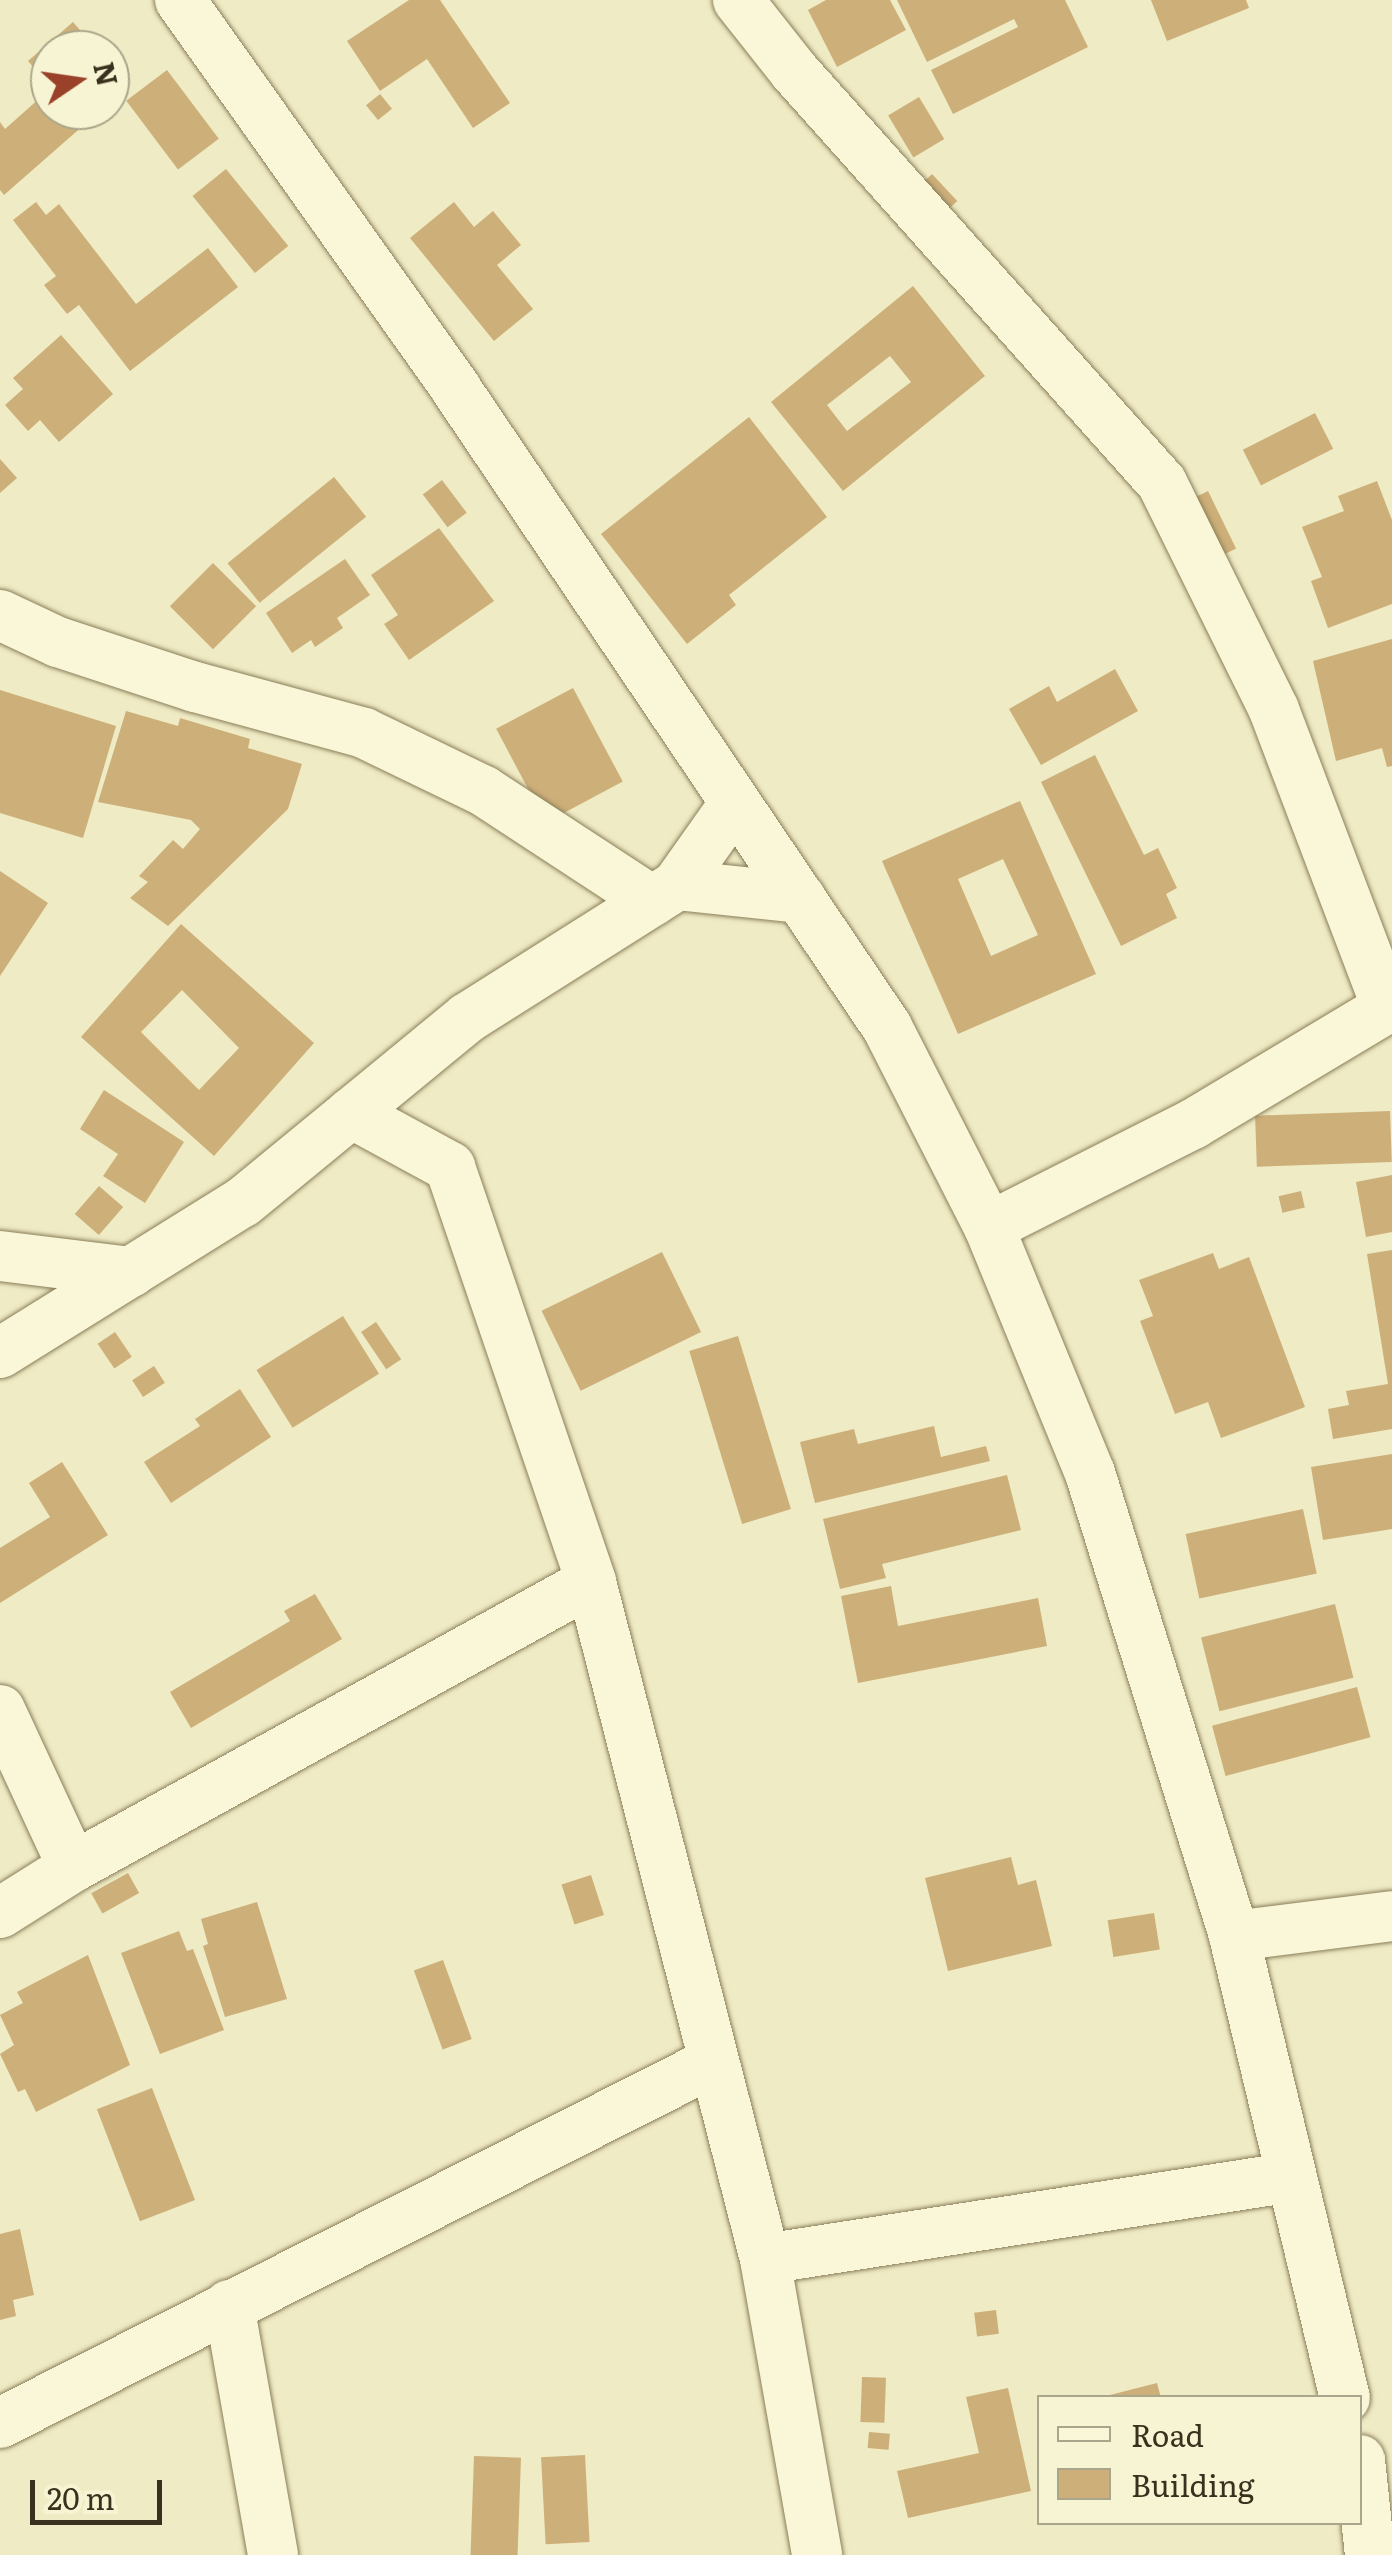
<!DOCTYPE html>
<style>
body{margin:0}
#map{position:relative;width:1392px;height:2555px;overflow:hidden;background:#efebc4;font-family:Literata,serif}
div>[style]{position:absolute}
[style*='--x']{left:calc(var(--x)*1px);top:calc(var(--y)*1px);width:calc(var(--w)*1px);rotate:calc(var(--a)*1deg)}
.building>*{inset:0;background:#cdaf79;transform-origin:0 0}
.roads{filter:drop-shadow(0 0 2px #8a7e5a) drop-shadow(0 0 2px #8a7e5a)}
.minor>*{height:50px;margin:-25px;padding:0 25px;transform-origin:25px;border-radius:25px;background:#f9f7d7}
span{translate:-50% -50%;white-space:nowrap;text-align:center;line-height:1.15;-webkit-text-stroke:10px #f6f4d3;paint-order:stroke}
.legend{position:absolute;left:1037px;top:2395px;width:325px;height:130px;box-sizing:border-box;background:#f6f4d3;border:2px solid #aaa68b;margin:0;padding:12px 18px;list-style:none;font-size:30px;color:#39311e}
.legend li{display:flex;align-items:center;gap:20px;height:50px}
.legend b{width:50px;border:2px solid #aaa68b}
.north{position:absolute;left:30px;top:30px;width:100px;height:100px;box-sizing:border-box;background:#f6f4d3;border:2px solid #aaa68b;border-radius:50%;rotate:77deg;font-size:28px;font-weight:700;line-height:40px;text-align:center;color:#39311e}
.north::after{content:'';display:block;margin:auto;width:35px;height:45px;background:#9a4129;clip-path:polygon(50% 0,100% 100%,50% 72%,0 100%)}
.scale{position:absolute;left:30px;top:2480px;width:132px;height:45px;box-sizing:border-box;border:5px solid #39311e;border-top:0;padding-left:12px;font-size:30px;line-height:35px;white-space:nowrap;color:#39311e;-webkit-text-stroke:8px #f6f4d3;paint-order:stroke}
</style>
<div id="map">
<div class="building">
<i style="clip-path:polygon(409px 0,440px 0,510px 103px,473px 128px,427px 59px,380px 91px,347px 41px)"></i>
<i style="clip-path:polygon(826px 0,890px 0,906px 30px,837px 67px,808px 10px)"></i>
<i style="clip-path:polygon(897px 0,1065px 0,1088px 47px,953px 114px,931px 70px,1018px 27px,1014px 19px,927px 62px)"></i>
<i style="clip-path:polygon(1151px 0,1246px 0,1249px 8px,1167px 41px)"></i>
<i style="clip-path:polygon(73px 22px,97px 50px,50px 50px,50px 86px,28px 61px)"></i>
<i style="clip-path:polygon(110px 66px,128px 87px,110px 103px)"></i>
<i style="left:167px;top:70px;width:86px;height:51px;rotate:53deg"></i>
<i style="clip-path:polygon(50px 89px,50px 110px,101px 110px,4px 195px,0 190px,0 122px,5px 129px)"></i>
<i style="left:380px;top:94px;width:19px;height:18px;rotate:51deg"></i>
<i style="left:919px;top:97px;width:49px;height:36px;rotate:59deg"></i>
<i style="left:226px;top:169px;width:99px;height:43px;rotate:51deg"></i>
<i style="left:932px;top:174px;width:37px;height:16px;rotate:47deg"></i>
<i style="clip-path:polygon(36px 202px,46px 215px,59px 204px,136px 304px,208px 248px,238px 287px,130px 371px,79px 305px,67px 314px,44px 285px,56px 276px,13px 220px)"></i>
<i style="clip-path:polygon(454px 202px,474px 227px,493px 211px,521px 245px,497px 265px,533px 309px,494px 341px,410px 238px)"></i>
<i style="clip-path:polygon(evenodd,913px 286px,985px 376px,843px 491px,771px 402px,913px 286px,890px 356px,911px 382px,847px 431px,827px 405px,890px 356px)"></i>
<i style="clip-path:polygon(61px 335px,113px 394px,59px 442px,40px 420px,28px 431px,5px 405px,23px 389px,13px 378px)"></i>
<i style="left:1315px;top:413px;width:40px;height:81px;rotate:63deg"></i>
<i style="clip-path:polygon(749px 417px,827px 517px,729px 595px,736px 605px,687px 644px,601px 534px)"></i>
<i style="clip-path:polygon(0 459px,17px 478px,0 493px)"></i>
<i style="left:334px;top:477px;width:51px;height:137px;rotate:51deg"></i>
<i style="left:442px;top:480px;width:41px;height:24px;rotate:53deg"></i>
<i style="clip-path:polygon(1377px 481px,1392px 520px,1392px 604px,1328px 628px,1311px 581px,1322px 577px,1302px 527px,1344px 511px,1338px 496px)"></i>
<i style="left:1208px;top:491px;width:64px;height:29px;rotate:64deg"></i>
<i style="clip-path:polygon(439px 528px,494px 601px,409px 660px,384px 624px,398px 615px,371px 575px)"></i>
<i style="clip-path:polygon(345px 559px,370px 595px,337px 618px,343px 628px,315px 647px,311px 640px,292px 653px,266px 613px)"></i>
<i style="left:213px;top:563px;width:61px;height:61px;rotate:45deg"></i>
<i style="clip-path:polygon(1392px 639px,1392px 766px,1387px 767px,1382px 748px,1336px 761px,1313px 661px)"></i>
<i style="clip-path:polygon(1115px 669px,1138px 711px,1041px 765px,1009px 709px,1049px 686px,1057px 702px)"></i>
<i style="left:573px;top:688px;width:106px;height:87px;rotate:62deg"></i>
<i style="clip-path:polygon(0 690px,116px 726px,83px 838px,0 813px)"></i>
<i style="clip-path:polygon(126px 711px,178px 726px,180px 718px,250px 739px,248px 748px,302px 764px,288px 809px,168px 926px,130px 898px,148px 882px,139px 876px,173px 840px,183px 849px,200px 829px,191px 820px,98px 802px)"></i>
<i style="clip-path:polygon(1095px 755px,1144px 855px,1158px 848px,1177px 888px,1166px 894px,1177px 918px,1121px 946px,1041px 782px)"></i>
<i style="clip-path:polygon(evenodd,1020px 801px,1096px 974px,958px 1034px,882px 861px,1020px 801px,1003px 859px,1038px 935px,991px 956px,958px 879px,1003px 859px)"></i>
<i style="clip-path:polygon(0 871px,48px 903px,0 976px)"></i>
<i style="clip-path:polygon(evenodd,181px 924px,314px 1043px,214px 1156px,81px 1037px,181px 924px,182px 990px,239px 1048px,199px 1090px,141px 1032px,182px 990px)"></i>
<i style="clip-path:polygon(104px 1090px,184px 1142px,145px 1203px,103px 1176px,118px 1154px,80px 1129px)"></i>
<i style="left:1390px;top:1111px;width:51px;height:135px;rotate:88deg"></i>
<i style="clip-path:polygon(1392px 1175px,1392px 1232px,1366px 1237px,1356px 1182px)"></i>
<i style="left:99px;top:1186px;width:32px;height:37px;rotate:41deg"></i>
<i style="left:1301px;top:1191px;width:17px;height:23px;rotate:77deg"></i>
<i style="clip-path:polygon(1392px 1250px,1392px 1429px,1333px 1439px,1328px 1409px,1349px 1405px,1346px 1391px,1388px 1384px,1367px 1254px)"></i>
<i style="left:662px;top:1252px;width:89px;height:134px;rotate:64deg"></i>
<i style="clip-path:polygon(1213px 1253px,1219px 1269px,1249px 1257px,1305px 1407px,1221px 1438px,1208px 1402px,1175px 1414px,1140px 1321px,1153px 1316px,1139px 1280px)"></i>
<i style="left:343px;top:1316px;width:68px;height:102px;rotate:58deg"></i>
<i style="left:376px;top:1322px;width:45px;height:18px;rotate:56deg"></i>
<i style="left:115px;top:1332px;width:30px;height:21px;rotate:56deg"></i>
<i style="left:738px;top:1336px;width:181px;height:51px;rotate:73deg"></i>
<i style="left:154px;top:1366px;width:20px;height:26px;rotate:57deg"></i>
<i style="clip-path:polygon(240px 1389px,271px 1437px,171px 1503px,144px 1462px,200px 1426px,195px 1419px)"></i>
<i style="clip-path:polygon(934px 1426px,941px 1457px,986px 1446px,990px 1461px,815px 1503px,800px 1442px,854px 1429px,858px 1444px)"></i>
<i style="clip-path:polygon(1392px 1454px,1392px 1529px,1323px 1540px,1311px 1467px)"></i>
<i style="clip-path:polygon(62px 1462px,108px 1535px,0 1603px,0 1548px,50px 1517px,29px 1483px)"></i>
<i style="clip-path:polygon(1007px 1475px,1021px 1530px,882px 1564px,886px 1578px,840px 1589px,823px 1519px)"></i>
<i style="left:1303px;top:1509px;width:66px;height:120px;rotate:78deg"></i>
<i style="clip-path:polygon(891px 1586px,898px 1626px,1038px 1598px,1047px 1646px,858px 1683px,841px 1596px)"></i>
<i style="clip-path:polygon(315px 1594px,342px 1639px,191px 1728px,170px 1692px,290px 1621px,284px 1611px)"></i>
<i style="left:1335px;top:1604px;width:76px;height:138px;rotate:76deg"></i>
<i style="left:1357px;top:1687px;width:52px;height:150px;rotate:75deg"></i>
<i style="clip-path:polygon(1011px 1857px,1018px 1885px,1036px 1880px,1052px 1946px,948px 1971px,925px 1878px)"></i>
<i style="left:128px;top:1873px;width:23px;height:42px;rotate:61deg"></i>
<i style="left:591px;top:1875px;width:42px;height:31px;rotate:72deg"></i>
<i style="clip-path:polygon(257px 1902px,287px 1999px,225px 2017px,203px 1946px,208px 1944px,201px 1919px)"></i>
<i style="left:1154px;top:1913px;width:37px;height:47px;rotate:81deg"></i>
<i style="clip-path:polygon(179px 1931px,187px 1951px,193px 1949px,224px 2030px,160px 2054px,121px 1953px)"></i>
<i style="clip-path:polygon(88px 1955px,130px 2065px,36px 2112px,25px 2089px,18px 2092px,0 2054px,14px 2045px,0 2015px,23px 2003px,17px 1992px)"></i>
<i style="left:443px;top:1960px;width:84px;height:31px;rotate:70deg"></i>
<i style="left:152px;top:2088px;width:120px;height:59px;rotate:69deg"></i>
<i style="clip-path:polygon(20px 2229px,34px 2295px,13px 2300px,16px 2316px,0 2320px,0 2234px)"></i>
<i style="left:996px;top:2310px;width:24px;height:22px;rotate:83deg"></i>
<i style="left:862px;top:2377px;width:24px;height:45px;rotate:2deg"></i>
<i style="clip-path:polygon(1157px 2383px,1161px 2398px,1107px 2398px,1106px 2396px)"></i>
<i style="clip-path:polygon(1008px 2388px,1031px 2491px,908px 2518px,897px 2471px,979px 2453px,966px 2397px)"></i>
<i style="left:869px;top:2432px;width:21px;height:16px;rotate:5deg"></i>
<i style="left:585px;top:2455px;width:87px;height:44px;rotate:87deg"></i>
<i style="left:474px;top:2456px;width:47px;height:99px;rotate:2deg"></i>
</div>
<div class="roads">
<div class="minor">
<i style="--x:180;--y:0;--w:477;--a:54.6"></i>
<i style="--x:456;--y:389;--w:770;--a:55.96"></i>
<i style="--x:887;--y:1027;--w:225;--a:63"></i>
<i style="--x:989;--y:1227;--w:266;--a:67.7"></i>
<i style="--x:1090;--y:1473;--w:485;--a:72.7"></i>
<i style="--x:1234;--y:1936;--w:475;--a:76.5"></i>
<i style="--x:738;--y:0;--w:90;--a:51.7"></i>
<i style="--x:794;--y:71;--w:552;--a:48.23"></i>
<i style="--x:1162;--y:483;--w:253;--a:63.7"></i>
<i style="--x:1274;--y:710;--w:319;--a:69.2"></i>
<i style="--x:0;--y:615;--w:64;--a:25"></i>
<i style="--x:58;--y:642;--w:144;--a:18.2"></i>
<i style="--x:195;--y:687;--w:175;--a:15.2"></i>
<i style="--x:364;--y:733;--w:133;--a:25.8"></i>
<i style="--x:484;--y:791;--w:201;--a:33.2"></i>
<i style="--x:677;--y:885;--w:124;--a:6"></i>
<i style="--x:351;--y:1113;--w:113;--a:28.6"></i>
<i style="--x:450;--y:1167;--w:438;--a:71.2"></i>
<i style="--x:591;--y:1582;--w:699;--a:75.59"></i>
<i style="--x:765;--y:2259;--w:301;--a:80"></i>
<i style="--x:989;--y:1227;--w:229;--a:-26.8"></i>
<i style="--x:1193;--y:1124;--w:232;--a:-30.9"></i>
<i style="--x:0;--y:1256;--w:132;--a:7"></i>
<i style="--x:0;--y:1353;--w:286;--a:-31.9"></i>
<i style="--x:243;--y:1202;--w:290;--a:-39.4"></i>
<i style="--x:467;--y:1018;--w:249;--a:-32.3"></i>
<i style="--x:677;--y:885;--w:100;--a:-54.7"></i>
<i style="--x:0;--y:1710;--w:173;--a:65.1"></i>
<i style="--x:0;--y:1913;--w:86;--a:-32.2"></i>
<i style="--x:73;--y:1867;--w:591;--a:-28.82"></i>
<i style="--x:1234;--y:1936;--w:159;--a:-7.2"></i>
<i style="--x:765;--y:2259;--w:533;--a:-8.84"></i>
<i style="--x:229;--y:2305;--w:254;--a:80"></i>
<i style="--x:0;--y:2423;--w:799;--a:-26.85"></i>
<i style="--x:1360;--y:2460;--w:96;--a:84"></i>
</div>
</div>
<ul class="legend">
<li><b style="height:12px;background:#f9f7d7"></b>Road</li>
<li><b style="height:28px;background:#cdaf79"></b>Building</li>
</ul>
<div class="north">N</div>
<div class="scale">20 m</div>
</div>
